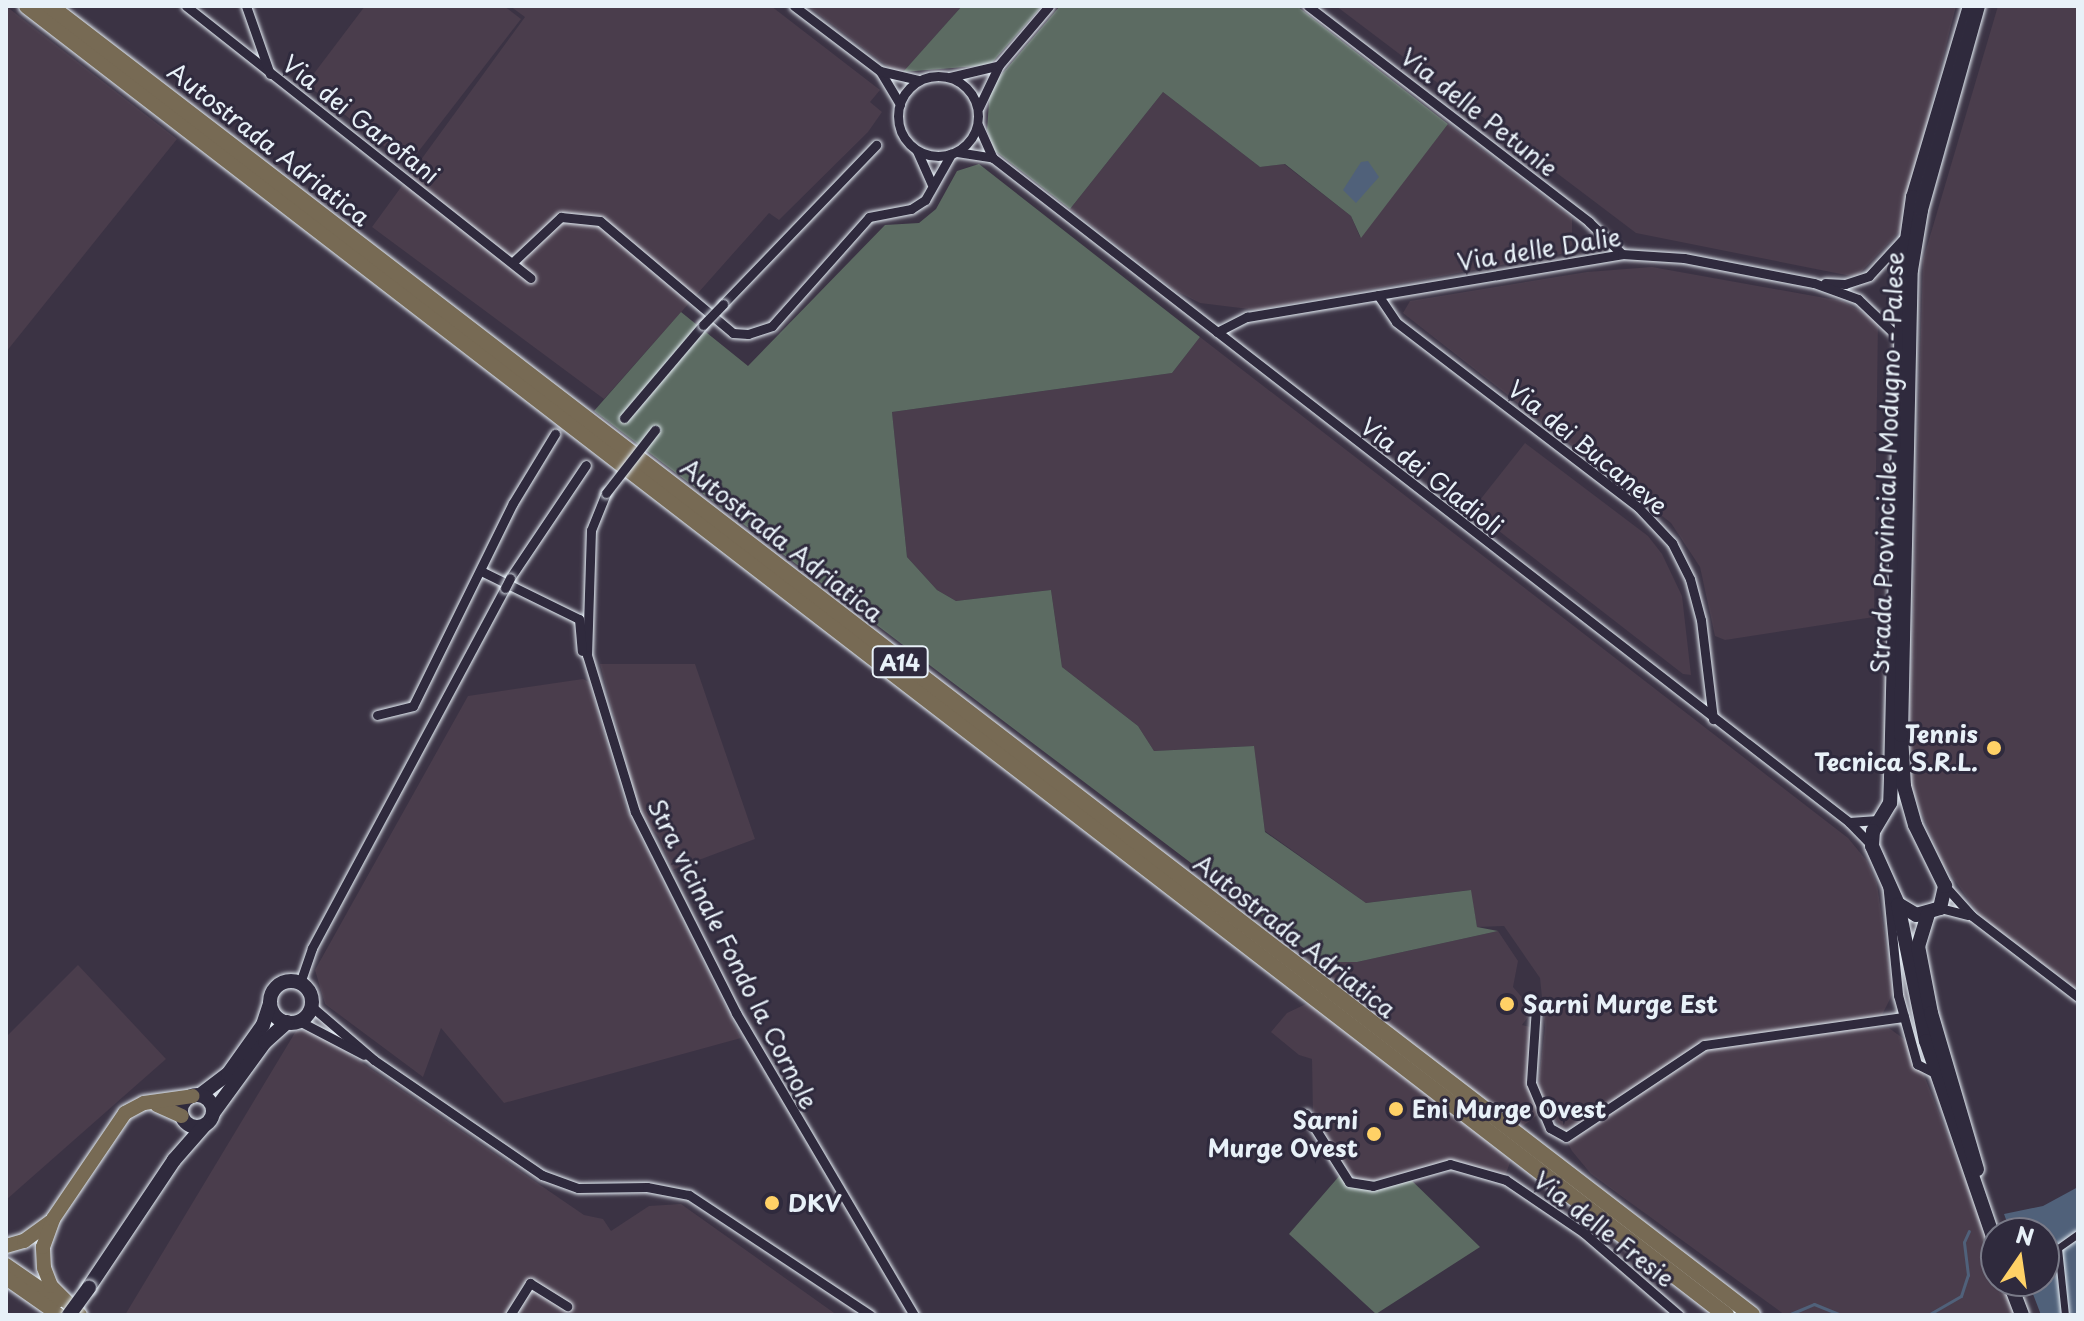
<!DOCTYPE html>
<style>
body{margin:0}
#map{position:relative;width:2084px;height:1321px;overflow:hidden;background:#3b3344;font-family:"Playpen Sans",sans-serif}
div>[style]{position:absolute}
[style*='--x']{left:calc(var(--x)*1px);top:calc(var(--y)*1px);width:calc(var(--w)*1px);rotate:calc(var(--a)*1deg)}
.built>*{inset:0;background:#4a3d4c}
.green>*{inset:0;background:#5c6b62}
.water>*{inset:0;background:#50617a}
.stream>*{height:3px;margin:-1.5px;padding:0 1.5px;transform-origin:1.5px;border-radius:1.5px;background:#50617a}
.roads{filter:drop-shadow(0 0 2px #e8f1f8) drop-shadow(0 0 2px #e8f1f8)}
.pedestrian>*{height:7px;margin:-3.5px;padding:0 3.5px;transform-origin:3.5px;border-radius:3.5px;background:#2f2a3d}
.minor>*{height:9px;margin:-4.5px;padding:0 4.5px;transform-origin:4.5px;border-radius:4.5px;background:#2f2a3d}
.minor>.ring{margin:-4.5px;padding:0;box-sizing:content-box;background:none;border:9px solid #2f2a3d;border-radius:50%}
.secondary>*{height:14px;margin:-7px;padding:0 7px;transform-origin:7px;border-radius:7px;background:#2f2a3d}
.secondary>.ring{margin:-7px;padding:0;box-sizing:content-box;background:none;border:14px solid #2f2a3d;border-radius:50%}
.primary>*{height:14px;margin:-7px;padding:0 7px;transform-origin:7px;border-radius:7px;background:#776a54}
.motorway>*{height:16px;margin:-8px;padding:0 8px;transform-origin:8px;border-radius:8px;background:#776a54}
.bridges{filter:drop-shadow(0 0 2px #e8f1f8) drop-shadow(0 0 2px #e8f1f8)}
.minor-bridge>*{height:9px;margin:-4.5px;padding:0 4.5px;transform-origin:4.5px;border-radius:4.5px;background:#2f2a3d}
.secondary-bridge>*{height:14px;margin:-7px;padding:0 7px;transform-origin:7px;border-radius:7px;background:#2f2a3d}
.dots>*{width:22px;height:22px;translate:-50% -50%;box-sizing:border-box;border:4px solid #2f2a3d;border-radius:50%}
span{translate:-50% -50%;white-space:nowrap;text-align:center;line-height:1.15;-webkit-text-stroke:6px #2f2a3d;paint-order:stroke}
.shield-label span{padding:2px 6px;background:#2f2a3d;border:2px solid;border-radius:6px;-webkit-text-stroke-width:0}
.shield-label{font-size:22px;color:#e8f1f8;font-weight:700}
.street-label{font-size:24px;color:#e8f1f8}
.poi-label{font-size:24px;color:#e8f1f8;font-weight:700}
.right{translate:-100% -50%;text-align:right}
.left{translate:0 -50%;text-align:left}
.frame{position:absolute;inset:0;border:8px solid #e8f1f8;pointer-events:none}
.north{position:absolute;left:1980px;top:1217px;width:80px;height:80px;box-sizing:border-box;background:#2f2a3d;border:2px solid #797a88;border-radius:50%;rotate:13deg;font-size:22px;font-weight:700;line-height:32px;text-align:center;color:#e8f1f8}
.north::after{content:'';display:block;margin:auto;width:28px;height:36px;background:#ffd166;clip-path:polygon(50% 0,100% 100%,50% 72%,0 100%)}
</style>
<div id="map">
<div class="built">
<i style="clip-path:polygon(6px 6px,177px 139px,6px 352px)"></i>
<i style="clip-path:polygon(365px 6px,504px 6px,521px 19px,408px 165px,306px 84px)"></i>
<i style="clip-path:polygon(510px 6px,771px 6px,880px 90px,870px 102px,882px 112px,868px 132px,779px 220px,769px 213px,604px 399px,372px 227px,525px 17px)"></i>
<i style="clip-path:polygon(808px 6px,962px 6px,903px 72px,891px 69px)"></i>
<i style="clip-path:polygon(1336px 6px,1956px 6px,1900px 231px,1856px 277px,1636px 233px)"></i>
<i style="clip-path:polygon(1998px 6px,2078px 6px,2078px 990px,1980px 916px,1943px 864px,1908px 780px,1923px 260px)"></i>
<i style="clip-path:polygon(1163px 92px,1260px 167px,1284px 164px,1351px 216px,1360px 237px,1448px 124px,1572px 218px,1572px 245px,1561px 254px,1257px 310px,1200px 303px,1176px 291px,1070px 209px)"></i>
<i style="clip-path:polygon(1652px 267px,1842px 301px,1878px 321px,1874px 617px,1725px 640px,1715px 636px,1700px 567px,1671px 523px,1403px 313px,1410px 301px,1587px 272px)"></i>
<i style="clip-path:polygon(1200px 337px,1848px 838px,1867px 861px,1877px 884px,1893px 993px,1882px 1015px,1864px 1020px,1865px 1029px,1889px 1028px,1912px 1045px,1996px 1256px,1996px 1281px,2006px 1281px,2020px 1315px,1785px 1315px,1591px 1174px,1572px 1151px,1538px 1087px,1545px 1028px,1540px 978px,1504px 926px,1477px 927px,1470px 890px,1366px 903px,1265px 831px,1253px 746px,1154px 751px,1138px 726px,1062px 667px,1051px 590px,956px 601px,937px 590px,907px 557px,892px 412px,1172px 373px)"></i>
<i style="clip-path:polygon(1525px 443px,1648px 536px,1662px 554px,1682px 596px,1691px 675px,1683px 674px,1472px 510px)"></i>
<i style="clip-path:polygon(600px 664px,695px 664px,755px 839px,672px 870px,660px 839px,639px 811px)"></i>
<i style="clip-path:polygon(583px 679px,589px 682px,626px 808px,741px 1038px,504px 1103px,441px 1028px,423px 1077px,325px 1004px,315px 970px,468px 696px)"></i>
<i style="clip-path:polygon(1498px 931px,1518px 961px,1513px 987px,1533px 1010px,1522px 1025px,1530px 1027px,1528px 1084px,1540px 1113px,1519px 1129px,1318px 972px,1322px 962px,1357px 962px)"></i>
<i style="clip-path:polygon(78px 965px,166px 1059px,6px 1200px,6px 1037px)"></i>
<i style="clip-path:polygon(1308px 1003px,1511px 1160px,1505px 1176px,1451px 1161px,1365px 1183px,1349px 1173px,1313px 1118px,1312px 1059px,1299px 1055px,1271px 1032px,1287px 1013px)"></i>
<i style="clip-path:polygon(296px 1031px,310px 1031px,346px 1052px,584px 1215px,603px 1219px,611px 1231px,649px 1206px,681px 1204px,837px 1315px,125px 1315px)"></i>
</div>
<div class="green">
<i style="clip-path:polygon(962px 6px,1042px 6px,990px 65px,903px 72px)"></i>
<i style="clip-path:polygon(1060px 6px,1297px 6px,1448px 124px,1361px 238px,1351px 216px,1285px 164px,1260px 167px,1163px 92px,1070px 209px,994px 150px,987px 130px,990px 88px)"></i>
<i style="clip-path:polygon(979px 164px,1200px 337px,1172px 373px,892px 412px,907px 557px,937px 590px,956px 601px,1051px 590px,1062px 667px,1138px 726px,1154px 751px,1254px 746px,1265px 832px,1366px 903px,1471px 890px,1477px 927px,1498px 931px,1357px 962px,1322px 962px,594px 411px,681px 312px,748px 366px,885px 225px,919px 223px,936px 209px,957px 171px)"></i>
<i style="clip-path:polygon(1341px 1174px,1356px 1185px,1406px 1175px,1480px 1247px,1376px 1314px,1289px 1234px)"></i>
</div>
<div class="water">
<i style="clip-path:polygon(1368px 161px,1379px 177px,1356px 203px,1343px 190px,1361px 162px)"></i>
<i style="clip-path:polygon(2078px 1187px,2078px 1315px,2041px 1315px,2028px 1281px,2044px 1281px,2044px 1233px,2011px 1233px,2004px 1214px,2043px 1206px)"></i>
</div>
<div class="stream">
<i style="--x:1788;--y:1315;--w:28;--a:-23"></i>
<i style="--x:1814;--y:1304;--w:29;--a:22"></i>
<i style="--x:1928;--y:1315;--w:38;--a:-30"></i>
<i style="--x:1961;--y:1296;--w:22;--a:-72"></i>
<i style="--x:1968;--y:1275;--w:33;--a:-97"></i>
<i style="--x:1964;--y:1242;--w:12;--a:-66"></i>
</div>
<div class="roads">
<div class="pedestrian">
<i style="--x:2065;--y:1315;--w:67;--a:-96"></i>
<i style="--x:2058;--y:1248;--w:24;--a:-35"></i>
</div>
<div class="minor">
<i style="--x:186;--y:6;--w:439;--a:38.3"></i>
<i style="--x:246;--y:6;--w:72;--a:70.6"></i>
<i style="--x:794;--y:6;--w:108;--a:37.1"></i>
<i style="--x:880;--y:71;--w:39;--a:59"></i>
<i style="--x:1308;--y:6;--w:354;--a:37.5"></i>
<i style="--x:1589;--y:222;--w:46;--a:44.1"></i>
<i style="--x:880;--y:71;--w:39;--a:13"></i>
<i class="ring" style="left:898px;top:76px;width:71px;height:71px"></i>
<i style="--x:950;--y:77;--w:47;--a:-13.4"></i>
<i style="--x:979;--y:107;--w:47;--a:-64.5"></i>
<i style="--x:999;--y:65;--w:77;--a:-49.7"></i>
<i style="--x:978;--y:125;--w:36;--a:66"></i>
<i style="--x:917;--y:151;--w:36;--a:66"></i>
<i style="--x:957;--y:152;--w:36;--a:9"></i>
<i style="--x:993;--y:158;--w:1083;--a:37.8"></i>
<i style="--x:1849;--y:822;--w:33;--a:46"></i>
<i style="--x:513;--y:262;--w:66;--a:-43.2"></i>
<i style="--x:561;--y:217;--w:39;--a:6"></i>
<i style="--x:600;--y:221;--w:174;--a:40.1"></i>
<i style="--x:733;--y:333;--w:15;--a:4"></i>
<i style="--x:748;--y:334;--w:25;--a:-18"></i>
<i style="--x:772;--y:326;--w:146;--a:-48.3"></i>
<i style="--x:869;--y:217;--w:43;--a:-10.8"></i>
<i style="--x:911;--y:209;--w:17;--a:-33"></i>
<i style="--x:925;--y:200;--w:53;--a:-60.5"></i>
<i style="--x:1825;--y:283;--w:20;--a:3"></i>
<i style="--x:1845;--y:284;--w:25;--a:-18"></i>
<i style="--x:1869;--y:276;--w:52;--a:-47.4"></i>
<i style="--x:1378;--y:295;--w:32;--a:56"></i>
<i style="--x:1396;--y:322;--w:305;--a:37.4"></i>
<i style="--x:1638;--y:507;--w:50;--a:46.6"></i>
<i style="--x:1672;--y:543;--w:40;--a:63.4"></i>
<i style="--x:1690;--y:579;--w:42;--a:75"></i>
<i style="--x:1701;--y:620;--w:100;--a:83.1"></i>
<i style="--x:723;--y:304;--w:221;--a:-46.1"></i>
<i style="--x:1217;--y:332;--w:34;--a:-27"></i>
<i style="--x:1247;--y:317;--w:380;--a:-9.5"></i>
<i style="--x:1622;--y:254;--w:62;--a:3.7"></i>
<i style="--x:1684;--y:258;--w:132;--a:10.9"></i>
<i style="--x:1814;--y:283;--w:47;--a:20"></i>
<i style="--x:1858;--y:299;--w:58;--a:43.6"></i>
<i style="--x:624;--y:418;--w:122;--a:-49.7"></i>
<i style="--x:606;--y:493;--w:40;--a:112"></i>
<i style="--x:591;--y:530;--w:125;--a:91.8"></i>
<i style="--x:587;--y:655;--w:164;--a:73"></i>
<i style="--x:635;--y:812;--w:225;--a:63.3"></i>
<i style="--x:736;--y:1013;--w:351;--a:59.5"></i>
<i style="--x:481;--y:571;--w:109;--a:26.1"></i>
<i style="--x:579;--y:619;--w:32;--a:85"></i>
<i style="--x:510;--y:578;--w:136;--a:-56.1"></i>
<i style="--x:377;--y:715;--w:37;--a:-14"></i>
<i style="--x:413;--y:706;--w:226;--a:-63.8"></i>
<i style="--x:513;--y:503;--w:81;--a:-58.7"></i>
<i style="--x:1849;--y:822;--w:32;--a:-4"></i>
<i style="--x:1887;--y:882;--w:114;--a:84.4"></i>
<i style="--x:1898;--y:995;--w:72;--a:74.6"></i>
<i style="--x:1917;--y:1064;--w:20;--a:27"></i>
<i style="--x:1945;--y:886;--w:40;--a:48"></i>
<i style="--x:1972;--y:916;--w:133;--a:37.4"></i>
<i style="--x:1940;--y:908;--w:29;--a:14"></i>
<i style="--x:300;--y:983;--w:37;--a:-71"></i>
<i style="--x:312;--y:948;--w:408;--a:-61.8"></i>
<i style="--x:311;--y:1006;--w:83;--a:40.6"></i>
<i style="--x:374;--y:1060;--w:204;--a:34.4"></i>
<i style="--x:542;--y:1175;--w:38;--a:20"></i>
<i style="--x:578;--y:1188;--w:69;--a:-0.8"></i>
<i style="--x:647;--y:1187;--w:43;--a:10.8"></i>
<i style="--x:689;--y:1195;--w:217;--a:33.5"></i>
<i style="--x:1536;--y:1007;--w:76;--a:93.8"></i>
<i style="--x:1531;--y:1083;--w:49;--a:67.1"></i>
<i style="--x:1550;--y:1128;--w:18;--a:29"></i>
<i style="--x:1566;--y:1137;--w:166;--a:-33.7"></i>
<i style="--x:1704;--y:1045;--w:202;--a:-8"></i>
<i style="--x:299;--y:1021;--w:73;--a:27.6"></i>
<i style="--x:1306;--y:1114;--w:80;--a:57.7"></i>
<i style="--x:1349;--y:1182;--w:24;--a:9"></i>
<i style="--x:1373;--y:1186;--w:80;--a:-15.9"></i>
<i style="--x:1450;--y:1164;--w:58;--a:15.9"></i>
<i style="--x:1506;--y:1180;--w:94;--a:34.2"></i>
<i style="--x:1584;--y:1233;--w:125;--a:40.8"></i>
<i style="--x:510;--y:1315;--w:38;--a:-58"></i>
<i style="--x:530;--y:1283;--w:44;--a:31.9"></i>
</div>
<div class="secondary">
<i style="--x:1970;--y:6;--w:199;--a:106.6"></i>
<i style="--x:1913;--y:197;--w:72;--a:98"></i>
<i style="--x:1903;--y:268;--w:510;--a:91.35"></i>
<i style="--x:1891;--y:778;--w:25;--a:92"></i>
<i style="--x:1890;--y:803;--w:33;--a:121"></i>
<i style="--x:1873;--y:831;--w:15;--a:94"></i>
<i style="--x:1872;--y:846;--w:64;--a:65.9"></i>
<i style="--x:1898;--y:904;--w:21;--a:31"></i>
<i style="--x:1916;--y:915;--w:25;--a:-16"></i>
<i style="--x:1940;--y:908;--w:23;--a:-77"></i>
<i style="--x:1945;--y:886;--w:68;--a:-116.2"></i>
<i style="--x:1915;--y:825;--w:41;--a:-105.8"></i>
<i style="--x:1904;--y:786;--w:51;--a:-93.4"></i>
<i style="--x:1901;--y:735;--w:465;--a:-88.8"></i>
<i style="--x:1911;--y:270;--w:61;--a:-80.5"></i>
<i style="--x:1921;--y:210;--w:212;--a:-74.4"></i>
<i style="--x:1898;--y:905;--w:139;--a:78.4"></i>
<i style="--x:1926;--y:1041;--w:216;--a:71.1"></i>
<i style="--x:1928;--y:914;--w:34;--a:107"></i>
<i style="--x:1918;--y:946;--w:68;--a:79"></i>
<i style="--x:1931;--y:1013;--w:163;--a:73.6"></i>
<i class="ring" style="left:270px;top:981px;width:28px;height:28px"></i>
<i style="--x:200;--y:1095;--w:35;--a:-37"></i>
<i style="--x:228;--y:1074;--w:60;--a:-54.5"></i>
<i style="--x:263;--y:1025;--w:23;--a:-72"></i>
<i class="ring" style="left:181px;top:1095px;width:18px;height:18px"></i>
<i style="--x:213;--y:1113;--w:88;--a:-53.8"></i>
<i style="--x:265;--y:1042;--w:30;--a:-42"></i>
<i style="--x:2009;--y:1281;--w:36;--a:69"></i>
<i style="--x:89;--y:1287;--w:153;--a:-56.2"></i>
<i style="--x:174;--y:1160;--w:45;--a:-48.6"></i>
</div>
<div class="primary">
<i style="--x:157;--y:1105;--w:27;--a:24"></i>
<i style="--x:6;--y:1246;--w:19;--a:-16"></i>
<i style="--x:24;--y:1241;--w:32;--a:-36"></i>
<i style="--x:6;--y:1265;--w:63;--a:34.7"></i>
<i style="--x:6;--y:1278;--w:65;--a:34.9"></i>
<i style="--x:80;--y:1315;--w:41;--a:-135"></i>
<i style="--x:51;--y:1286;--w:19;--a:-111"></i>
<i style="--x:44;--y:1268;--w:21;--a:-93"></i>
<i style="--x:43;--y:1247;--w:30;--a:-70"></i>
<i style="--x:53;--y:1219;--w:128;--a:-55.8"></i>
<i style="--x:125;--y:1113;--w:21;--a:-28"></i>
<i style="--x:144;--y:1103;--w:49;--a:-8.1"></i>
</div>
<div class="motorway">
<i style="--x:27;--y:6;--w:2145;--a:37.61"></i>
<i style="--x:50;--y:6;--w:2147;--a:37.56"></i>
</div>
</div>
<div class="bridges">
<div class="minor-bridge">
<i style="--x:703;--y:325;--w:29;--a:-46"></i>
<i style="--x:606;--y:493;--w:80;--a:-52.1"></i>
<i style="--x:505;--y:588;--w:11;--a:-63"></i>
</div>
<div class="secondary-bridge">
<i style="--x:69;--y:1315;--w:34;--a:-54"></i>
</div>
</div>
<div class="dots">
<i style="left:1994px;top:748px;background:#ffd166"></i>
<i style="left:1507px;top:1004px;background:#ffd166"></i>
<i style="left:1396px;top:1109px;background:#ffd166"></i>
<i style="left:1374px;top:1134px;background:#ffd166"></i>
<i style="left:772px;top:1203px;background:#ffd166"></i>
</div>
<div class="shield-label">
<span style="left:900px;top:662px">A14</span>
</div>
<div class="street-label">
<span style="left:1479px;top:112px;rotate:38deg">Via delle Petunie</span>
<span style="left:361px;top:119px;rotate:38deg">Via dei Garofani</span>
<span style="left:269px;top:144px;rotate:38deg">Autostrada Adriatica</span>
<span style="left:1539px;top:249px;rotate:-9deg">Via delle Dalie</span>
<span style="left:1588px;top:447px;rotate:39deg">Via dei Bucaneve</span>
<span style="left:1887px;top:463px;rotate:-88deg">Strada Provinciale Modugno - Palese</span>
<span style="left:1432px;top:476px;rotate:38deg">Via dei Gladioli</span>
<span style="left:782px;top:540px;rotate:38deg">Autostrada Adriatica</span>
<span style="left:1295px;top:936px;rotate:38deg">Autostrada Adriatica</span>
<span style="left:733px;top:954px;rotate:63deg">Stra vicinale Fondo la Cornole</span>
<span style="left:1604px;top:1229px;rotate:38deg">Via delle Fresie</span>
</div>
<div class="poi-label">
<span class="right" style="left:1978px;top:748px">Tennis<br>Tecnica S.R.L.</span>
<span class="left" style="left:1523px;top:1004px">Sarni Murge Est</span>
<span class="left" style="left:1412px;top:1109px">Eni Murge Ovest</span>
<span class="right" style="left:1358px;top:1134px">Sarni<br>Murge Ovest</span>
<span class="left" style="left:788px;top:1203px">DKV</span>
</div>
<div class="frame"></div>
<div class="north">N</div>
</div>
